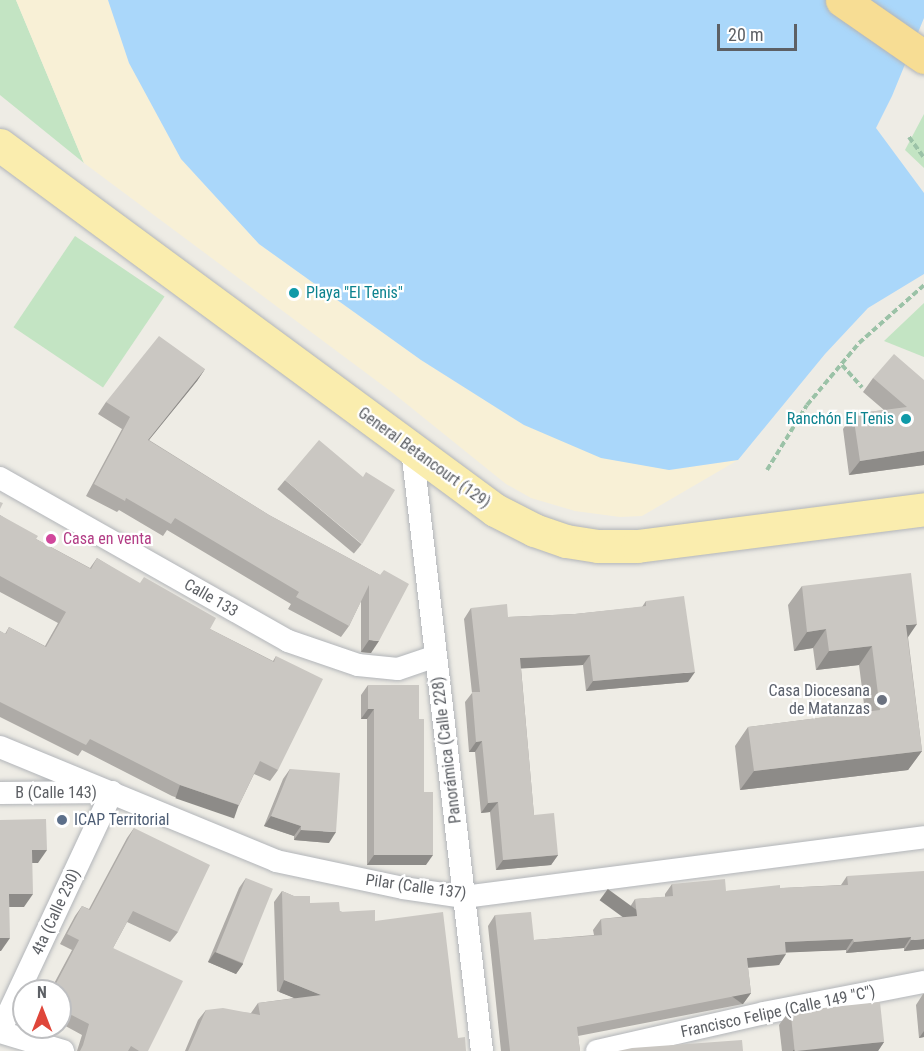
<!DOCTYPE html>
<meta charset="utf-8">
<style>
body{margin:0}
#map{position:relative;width:924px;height:1051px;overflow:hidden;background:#eeece5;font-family:"Roboto Condensed",sans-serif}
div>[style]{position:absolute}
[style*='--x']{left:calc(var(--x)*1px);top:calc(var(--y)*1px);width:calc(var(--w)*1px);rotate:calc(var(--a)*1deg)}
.green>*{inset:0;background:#c3e4c3;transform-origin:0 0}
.sand>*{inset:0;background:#f8f0d6}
.water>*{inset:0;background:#aad7fa}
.path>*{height:4px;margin-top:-2px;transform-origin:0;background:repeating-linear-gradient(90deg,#9bc2a7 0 6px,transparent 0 9px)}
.roads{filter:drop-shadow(0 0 2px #b2b5b9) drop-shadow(0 0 2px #b2b5b9)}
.street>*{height:22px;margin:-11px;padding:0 11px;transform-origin:11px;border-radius:11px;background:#fff}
.primary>*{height:33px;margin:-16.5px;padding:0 16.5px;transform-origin:16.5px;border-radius:16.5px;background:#faedae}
.highway>*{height:33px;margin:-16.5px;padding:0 16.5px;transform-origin:16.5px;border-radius:16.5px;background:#f7dd94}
.wall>*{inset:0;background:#aeaba7;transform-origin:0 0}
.shaded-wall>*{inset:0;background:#8d8b88;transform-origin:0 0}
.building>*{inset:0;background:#cac7c2;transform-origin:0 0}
.dots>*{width:16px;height:16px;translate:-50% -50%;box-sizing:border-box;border:3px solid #fff;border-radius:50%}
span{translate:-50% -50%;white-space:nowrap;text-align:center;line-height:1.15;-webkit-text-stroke:4.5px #fff;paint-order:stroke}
.culture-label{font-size:16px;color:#0d838f}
.left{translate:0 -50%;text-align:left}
.right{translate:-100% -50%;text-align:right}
.street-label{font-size:16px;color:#5d6065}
.hotel-label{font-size:16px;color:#b23c85}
.worship-label{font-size:16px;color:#5b616d}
.service-label{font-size:16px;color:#4e5e75}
.north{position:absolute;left:12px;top:979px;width:60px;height:60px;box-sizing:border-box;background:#fff;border:2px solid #bebfc1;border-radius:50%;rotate:0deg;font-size:16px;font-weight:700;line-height:24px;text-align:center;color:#5d6065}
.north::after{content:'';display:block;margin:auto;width:21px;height:27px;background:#df463a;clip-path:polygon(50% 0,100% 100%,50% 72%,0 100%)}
.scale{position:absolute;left:717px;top:24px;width:80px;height:27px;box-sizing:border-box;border:3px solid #5d6065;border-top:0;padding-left:8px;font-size:18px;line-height:21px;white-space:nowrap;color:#5d6065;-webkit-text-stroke:4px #fff;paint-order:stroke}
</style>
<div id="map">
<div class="green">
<i style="clip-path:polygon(0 0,16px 0,84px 163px,0 95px)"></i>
<i style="clip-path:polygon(924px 114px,924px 168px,905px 150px)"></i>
<i style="left:75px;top:236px;width:108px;height:110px;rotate:34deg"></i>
<i style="clip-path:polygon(924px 303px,924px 357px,884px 341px)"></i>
</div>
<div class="sand">
<i style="clip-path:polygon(16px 0,108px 0,129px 63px,181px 159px,259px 244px,421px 360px,524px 425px,669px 470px,738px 460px,642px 516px,620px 517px,575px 511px,531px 498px,506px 484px,393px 393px,84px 163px)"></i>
</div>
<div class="water">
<i style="clip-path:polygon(108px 0,924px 0,924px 18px,892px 96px,876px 128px,924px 193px,924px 274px,868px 308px,825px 354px,738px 460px,669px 470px,601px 458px,524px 425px,421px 360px,259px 244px,181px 159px,129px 63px)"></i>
</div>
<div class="path">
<i style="--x:909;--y:137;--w:26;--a:54"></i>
<i style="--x:842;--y:365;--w:30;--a:48"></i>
<i style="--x:767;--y:470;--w:76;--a:-58.4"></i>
<i style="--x:807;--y:405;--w:81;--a:-50"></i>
<i style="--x:859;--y:343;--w:87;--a:-41.7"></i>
</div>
<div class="roads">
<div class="street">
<i style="--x:412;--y:449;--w:606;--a:83.37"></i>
<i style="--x:0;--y:478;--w:331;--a:29.5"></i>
<i style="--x:288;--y:641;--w:74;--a:18.9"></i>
<i style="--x:358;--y:665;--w:40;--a:5.7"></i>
<i style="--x:398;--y:669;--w:40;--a:-18.9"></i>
<i style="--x:0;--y:747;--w:299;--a:22.4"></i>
<i style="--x:276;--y:861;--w:130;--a:12"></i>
<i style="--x:403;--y:888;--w:62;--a:8.4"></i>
<i style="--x:464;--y:897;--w:464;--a:-7.4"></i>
<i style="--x:0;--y:793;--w:112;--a:-0.5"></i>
<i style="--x:112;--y:792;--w:264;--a:115.1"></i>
<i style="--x:0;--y:1032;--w:66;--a:16.8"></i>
<i style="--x:597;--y:1051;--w:171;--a:-12.8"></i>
<i style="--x:764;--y:1013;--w:163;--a:-11"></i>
</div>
<div class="primary">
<i style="--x:0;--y:145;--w:615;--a:36.4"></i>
<i style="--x:495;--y:510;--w:44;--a:27.1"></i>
<i style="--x:534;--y:530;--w:34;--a:19"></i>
<i style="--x:566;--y:541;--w:32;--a:9"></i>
<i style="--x:598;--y:546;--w:39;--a:0"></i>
<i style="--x:637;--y:546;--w:289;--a:-7.3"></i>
</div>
<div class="highway">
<i style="--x:842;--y:0;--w:100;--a:34.8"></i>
</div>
</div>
<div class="wall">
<i style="clip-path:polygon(205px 369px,197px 381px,149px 440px,269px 515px,380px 575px,371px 653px,361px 652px,361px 601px,349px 626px,341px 637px,288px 609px,291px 604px,167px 530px,163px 536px,119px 510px,117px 512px,86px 496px,122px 429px,98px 414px,106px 402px)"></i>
<i style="clip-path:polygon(873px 378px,924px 380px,924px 465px,849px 475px,843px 429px,853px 414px,884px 410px,863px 392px)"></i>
<i style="left:285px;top:480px;width:100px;height:12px;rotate:40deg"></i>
<i style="clip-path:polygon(0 515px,36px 539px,90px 568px,97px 558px,210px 629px,273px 661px,276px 656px,278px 770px,270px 781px,254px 774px,239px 805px,231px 816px,172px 796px,82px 750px,78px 756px,0 717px,0 631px,5px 634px,9px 627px,45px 646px,58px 623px,0 592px)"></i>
<i style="clip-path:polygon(802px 586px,908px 637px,922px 751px,908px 770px,740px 790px,735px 746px,748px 727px,865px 712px,859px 665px,816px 670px,813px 648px,794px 651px,788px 605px)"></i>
<i style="clip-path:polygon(646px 601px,688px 682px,586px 691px,583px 665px,521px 668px,534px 815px,558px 855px,551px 865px,496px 870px,490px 812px,481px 813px,475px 752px,469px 752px,465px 702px,472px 693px,464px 619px,471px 608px,508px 617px,575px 614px,642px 607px)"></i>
<i style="clip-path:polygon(368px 685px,419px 719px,424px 792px,426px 865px,367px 865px,367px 719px,361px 719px,361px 695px)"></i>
<i style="clip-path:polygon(290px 769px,329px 843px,294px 840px,294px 836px,264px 826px,283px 779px)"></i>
<i style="clip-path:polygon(134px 828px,178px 932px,170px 942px,127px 922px,113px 948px,148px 1051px,77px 1051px,82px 1035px,60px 1023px,60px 991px,50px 991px,72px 950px,60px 944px,75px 916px,82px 906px,89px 909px,127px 838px)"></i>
<i style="clip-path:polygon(847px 876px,924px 949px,904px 951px,904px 948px,846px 953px,846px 950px,786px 952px,779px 965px,748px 968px,751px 993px,743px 1004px,578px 1036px,580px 1051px,501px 1051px,488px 926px,495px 915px,534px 940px,594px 935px,593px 930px,601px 919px,628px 916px,628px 910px,635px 899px,665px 897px,665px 894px,672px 884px,726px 891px,841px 885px)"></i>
<i style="clip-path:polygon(246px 878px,243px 964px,236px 974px,208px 962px,239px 888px)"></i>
<i style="clip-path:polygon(282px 891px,310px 903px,375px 921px,466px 1051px,185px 1051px,198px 1020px,206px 1010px,251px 1013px,258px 1003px,295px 998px,277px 991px,274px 902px)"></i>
<i style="clip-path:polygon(923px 994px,924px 994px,924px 1037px,919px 1038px,916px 1005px)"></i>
<i style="clip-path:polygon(790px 1010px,884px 1042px,878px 1051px,782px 1051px,779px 1025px)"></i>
</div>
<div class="shaded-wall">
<i style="clip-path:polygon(205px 369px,197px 381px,140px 451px,148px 440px)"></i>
<i style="clip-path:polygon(924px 451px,924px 465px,849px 475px,860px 461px)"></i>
<i style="clip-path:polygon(917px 624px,904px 643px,906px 625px)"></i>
<i style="clip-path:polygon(826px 629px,813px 648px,794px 651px,807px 632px)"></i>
<i style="clip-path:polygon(369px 640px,379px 641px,371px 653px,361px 652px)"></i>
<i style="clip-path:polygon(872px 646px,859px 665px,816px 670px,829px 651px)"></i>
<i style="clip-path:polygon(590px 655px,583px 665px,513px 669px,520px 658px)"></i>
<i style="clip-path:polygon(695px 672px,688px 682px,586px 691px,593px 681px)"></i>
<i style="clip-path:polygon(368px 709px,374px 709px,367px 719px,361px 719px)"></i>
<i style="clip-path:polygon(482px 741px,475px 752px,469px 752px,476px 742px)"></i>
<i style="clip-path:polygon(922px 751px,908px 770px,740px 790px,754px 771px)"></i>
<i style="left:180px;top:785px;width:62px;height:14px;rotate:19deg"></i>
<i style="clip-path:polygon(498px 802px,490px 812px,481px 813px,488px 803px)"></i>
<i style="clip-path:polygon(271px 816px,301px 826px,294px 836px,264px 826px)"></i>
<i style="clip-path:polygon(301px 830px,336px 832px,329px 843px,294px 840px)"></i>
<i style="clip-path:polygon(32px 850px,47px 850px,38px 863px,23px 863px)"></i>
<i style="clip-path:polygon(374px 855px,433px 855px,426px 865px,367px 865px)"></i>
<i style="clip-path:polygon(558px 855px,551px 865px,496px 870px,503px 860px)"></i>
<i style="clip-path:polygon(9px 894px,33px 894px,24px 907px,0 907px)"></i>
<i style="clip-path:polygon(911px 937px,904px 948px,846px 953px,854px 942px)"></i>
<i style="clip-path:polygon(0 938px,10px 938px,1px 951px,0 951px)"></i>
<i style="clip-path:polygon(853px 939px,846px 950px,777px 953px,785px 942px)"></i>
<i style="clip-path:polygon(924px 939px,924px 949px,904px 951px,911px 940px)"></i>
<i style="clip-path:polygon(215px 952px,243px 964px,236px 974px,208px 962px)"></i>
<i style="clip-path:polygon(786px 954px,779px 965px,740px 968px,747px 958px)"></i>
<i style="left:284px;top:980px;width:40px;height:13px;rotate:22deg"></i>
<i style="left:751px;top:993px;width:14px;height:177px;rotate:126deg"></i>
<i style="clip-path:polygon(924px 1031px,924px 1037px,919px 1038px)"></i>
<i style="clip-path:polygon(884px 1042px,878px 1051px,793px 1051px,793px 1050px)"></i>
</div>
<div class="building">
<i style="clip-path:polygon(159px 336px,205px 369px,148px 440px,269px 515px,380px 575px,384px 570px,409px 584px,379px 641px,369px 640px,369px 585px,349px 626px,296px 597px,299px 592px,175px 518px,171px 524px,126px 498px,125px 501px,94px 484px,130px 417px,106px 402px)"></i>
<i style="clip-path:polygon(894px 354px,924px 380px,924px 451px,860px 461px,853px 414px,907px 407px,873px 378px)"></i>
<i style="clip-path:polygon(319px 440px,363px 477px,366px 472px,395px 490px,362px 544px,285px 480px)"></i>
<i style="clip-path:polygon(0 502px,3px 503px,0 509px)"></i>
<i style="clip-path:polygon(0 515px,38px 536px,36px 539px,91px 569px,97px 558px,140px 583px,144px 577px,216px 618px,210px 629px,274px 662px,276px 656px,323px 679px,278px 770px,260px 761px,239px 805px,180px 785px,90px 739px,86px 745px,0 702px,0 631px,6px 634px,9px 627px,46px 647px,66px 612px,0 576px)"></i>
<i style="clip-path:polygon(911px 573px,917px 624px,906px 625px,922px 751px,754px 771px,748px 727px,880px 710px,872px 646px,829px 651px,826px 629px,807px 632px,802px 586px)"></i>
<i style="clip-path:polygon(684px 596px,695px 672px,593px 681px,590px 655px,520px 658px,534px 815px,554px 813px,558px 855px,503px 860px,498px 802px,488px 803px,482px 741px,476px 742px,472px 692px,480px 692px,471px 608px,507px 604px,508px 617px,575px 614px,646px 606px,646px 601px)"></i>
<i style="clip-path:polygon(368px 685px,419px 685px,419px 719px,424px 719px,424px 792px,433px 792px,433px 855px,374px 855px,374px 709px,368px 709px)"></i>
<i style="clip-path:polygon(290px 769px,340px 773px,336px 832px,301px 830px,301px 826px,271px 816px)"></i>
<i style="clip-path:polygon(46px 819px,47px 850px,32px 850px,33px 894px,9px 894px,10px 938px,0 938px,0 820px)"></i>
<i style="clip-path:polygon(134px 828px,210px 865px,178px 932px,133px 911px,113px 948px,183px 981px,148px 1051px,139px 1051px,131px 1046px,128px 1051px,80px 1051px,83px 1045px,89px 1024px,60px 1009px,60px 991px,52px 991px,79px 940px,67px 934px,82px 906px,90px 910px)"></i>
<i style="clip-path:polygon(924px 871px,924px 939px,911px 940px,911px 937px,854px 942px,853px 939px,785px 942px,786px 954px,747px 958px,751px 993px,577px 1027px,580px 1051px,510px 1051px,495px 915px,531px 912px,534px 940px,602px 935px,601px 919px,637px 916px,635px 899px,673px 896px,672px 884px,725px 879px,726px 891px,780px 885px,780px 888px,848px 885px,847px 876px)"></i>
<i style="left:246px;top:878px;width:29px;height:80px;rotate:22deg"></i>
<i style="clip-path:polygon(282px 891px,294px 896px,310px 896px,310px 903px,339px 902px,340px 912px,375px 910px,375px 921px,443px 912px,458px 1038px,465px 1037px,466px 1051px,188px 1051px,206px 1010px,223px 1008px,260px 1015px,258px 1003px,321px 995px,284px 980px)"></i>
<i style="left:880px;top:1002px;width:40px;height:90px;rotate:84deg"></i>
<i style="clip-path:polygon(742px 1040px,743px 1051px,618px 1051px,632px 1048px)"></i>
</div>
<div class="dots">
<i style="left:294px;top:293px;background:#0f9aa8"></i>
<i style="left:906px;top:419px;background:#0f9aa8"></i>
<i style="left:51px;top:539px;background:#d1479c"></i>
<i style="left:882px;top:700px;background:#6b7280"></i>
<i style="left:62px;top:820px;background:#5c6f8a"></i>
</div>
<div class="culture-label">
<span class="left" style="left:306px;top:293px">Playa "El Tenis"</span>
<span class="right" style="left:894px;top:419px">Ranchón El Tenis</span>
</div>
<div class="street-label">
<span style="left:424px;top:458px;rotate:36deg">General Betancourt (129)</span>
<span style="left:211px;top:598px;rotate:30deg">Calle 133</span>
<span style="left:447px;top:750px;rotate:-97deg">Panorámica (Calle 228)</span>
<span style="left:56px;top:793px">B (Calle 143)</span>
<span style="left:416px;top:887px;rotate:8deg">Pilar (Calle 137)</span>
<span style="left:56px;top:912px;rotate:-65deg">4ta (Calle 230)</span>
<span style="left:778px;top:1012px;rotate:-12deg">Francisco Felipe (Calle 149 "C")</span>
</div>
<div class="hotel-label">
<span class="left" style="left:63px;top:539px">Casa en venta</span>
</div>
<div class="worship-label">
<span class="right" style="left:870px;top:700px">Casa Diocesana<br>de Matanzas</span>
</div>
<div class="service-label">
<span class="left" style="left:74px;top:820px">ICAP Territorial</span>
</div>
<div class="north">N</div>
<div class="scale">20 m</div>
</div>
